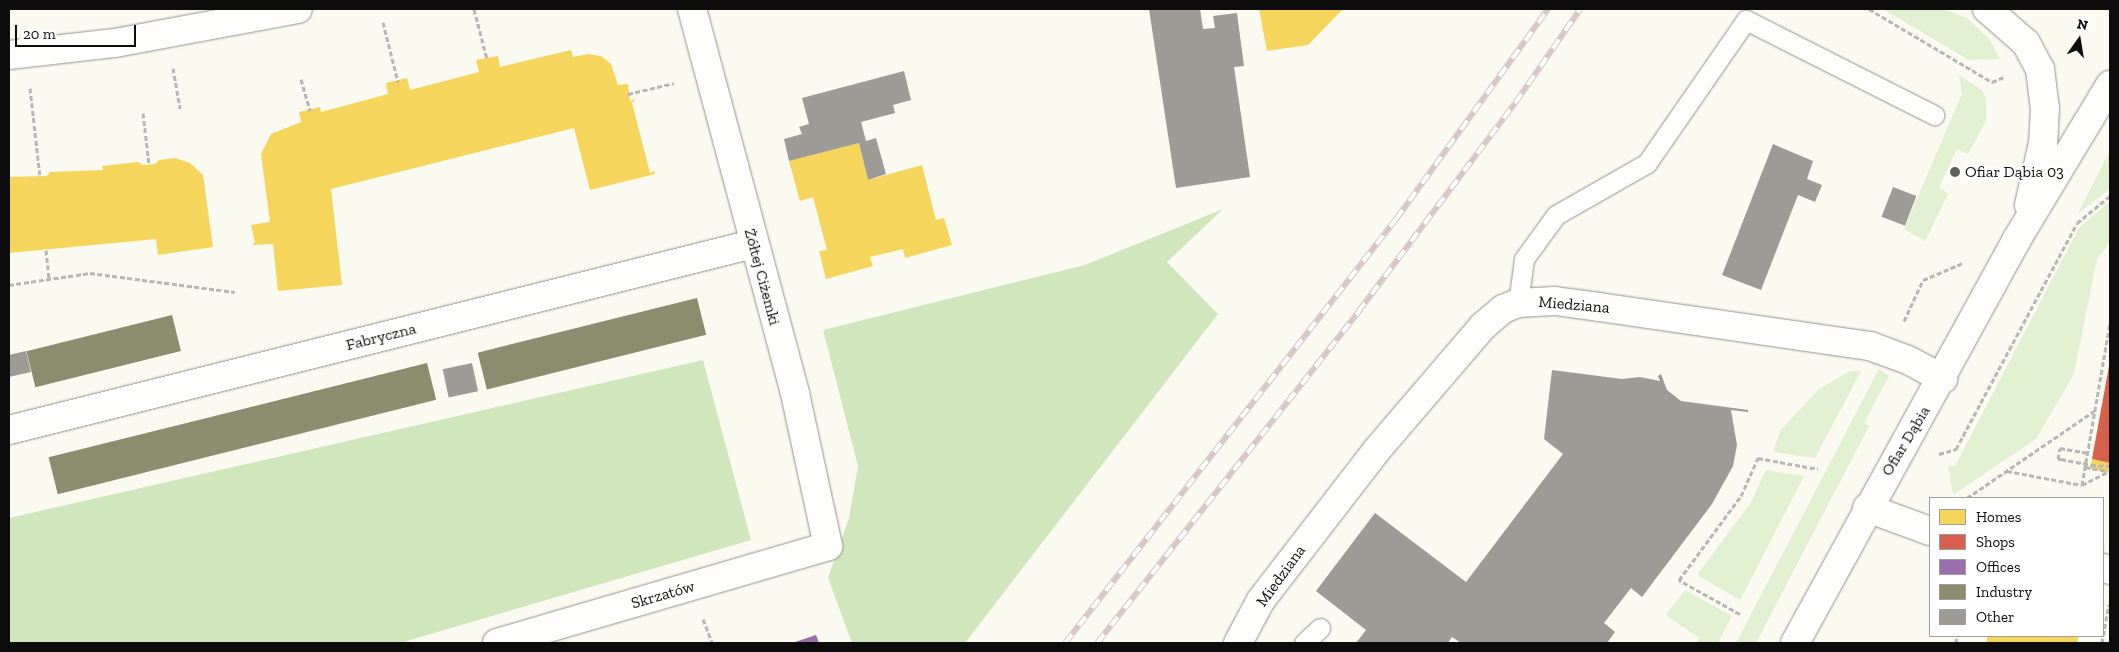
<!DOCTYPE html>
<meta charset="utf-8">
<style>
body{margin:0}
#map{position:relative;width:2119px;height:652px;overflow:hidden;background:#fafaf0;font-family:"Zilla Slab",serif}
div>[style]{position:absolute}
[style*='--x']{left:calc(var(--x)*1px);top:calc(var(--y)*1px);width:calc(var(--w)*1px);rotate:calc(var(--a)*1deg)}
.green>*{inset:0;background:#e0f0d0}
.forest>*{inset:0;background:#d0e7be}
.homes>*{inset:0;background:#f6d55c;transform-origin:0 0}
.shops>*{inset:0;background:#d6604d}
.offices>*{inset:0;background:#9970ab}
.industry>*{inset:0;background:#8c8c6e;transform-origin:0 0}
.building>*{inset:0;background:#9c9b96;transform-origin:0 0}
.path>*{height:3px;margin-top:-1.5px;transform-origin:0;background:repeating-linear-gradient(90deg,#b7b7b5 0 5px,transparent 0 7.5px)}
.roads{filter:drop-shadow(0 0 1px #93938f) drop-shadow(0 0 1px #93938f)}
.service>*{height:19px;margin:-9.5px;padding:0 9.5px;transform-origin:9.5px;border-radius:9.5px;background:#fefefd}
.minor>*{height:28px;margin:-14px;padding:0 14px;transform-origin:14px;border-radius:14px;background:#fefefd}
.tertiary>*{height:28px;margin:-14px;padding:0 14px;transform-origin:14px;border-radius:14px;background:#fefefd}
.rail>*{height:5.5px;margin-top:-2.75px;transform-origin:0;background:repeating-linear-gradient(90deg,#fff 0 11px,#d6c6c4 0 22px);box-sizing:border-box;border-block:1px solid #d6c6c4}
.path-bridge>*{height:3px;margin-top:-1.5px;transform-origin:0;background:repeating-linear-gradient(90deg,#b7b7b5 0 5px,transparent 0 7.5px)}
.dots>*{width:14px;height:14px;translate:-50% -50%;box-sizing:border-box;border:2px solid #fff;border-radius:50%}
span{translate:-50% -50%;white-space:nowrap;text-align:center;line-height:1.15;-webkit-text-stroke:5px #fff;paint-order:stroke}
.poi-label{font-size:16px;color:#0c0c0c}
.left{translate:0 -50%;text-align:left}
.street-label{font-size:16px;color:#0c0c0c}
.frame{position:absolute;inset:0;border:10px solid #0c0c0c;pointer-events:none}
.legend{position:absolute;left:1929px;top:497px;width:175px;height:140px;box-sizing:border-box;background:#fff;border:1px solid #9e9e9e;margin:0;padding:6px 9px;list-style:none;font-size:15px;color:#0c0c0c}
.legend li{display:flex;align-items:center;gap:10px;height:25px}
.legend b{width:25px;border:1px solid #9e9e9e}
.north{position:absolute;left:2054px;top:15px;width:50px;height:50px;-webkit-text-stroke:4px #fff;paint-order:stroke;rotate:13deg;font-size:14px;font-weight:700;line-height:20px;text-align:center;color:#0c0c0c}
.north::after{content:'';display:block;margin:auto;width:18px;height:22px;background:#0c0c0c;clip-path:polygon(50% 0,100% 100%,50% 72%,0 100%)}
.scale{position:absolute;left:15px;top:25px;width:121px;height:22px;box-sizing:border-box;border:2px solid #0c0c0c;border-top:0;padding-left:6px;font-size:15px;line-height:18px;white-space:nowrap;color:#0c0c0c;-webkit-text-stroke:4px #fff;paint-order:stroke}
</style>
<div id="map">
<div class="green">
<i style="clip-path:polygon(1883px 9px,1943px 9px,1967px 18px,1990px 40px,2000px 59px,1969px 60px)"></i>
<i style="clip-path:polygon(1959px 75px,1982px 90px,1986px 99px,1986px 121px,1968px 154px,1957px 149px,1939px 187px,1948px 194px,1925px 241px,1904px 229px,1962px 94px)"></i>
<i style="clip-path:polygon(2110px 151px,2110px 189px,2078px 213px)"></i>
<i style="clip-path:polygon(2110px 201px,2110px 242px,2097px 259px,2074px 374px,2036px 439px,1953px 495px,1948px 466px,1955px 466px,2079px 228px)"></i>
<i style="clip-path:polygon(1879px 369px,1889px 376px,1864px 423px,1869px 426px,1756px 643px,1736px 643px)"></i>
<i style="clip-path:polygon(1850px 371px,1861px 371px,1815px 458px,1773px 452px,1780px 431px,1818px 390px)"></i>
<i style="clip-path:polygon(1766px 470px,1804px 476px,1740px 600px,1697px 575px,1750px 504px)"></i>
<i style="clip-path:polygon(1685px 590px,1732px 616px,1718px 643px,1697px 643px,1699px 638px,1666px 615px)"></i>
</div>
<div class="forest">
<i style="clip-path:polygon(1223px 209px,1167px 262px,1218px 314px,965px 643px,852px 643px,828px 578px,849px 518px,858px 466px,823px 330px,1085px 265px)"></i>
<i style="clip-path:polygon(703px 360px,751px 540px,400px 643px,9px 643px,9px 518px)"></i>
</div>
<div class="homes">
<i style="clip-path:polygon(1259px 9px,1343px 9px,1308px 45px,1267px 51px)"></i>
<i style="clip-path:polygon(571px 50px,573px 57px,588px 54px,601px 56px,611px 64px,618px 85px,628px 84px,630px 101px,636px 99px,632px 103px,650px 173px,654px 171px,655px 174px,590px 190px,574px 128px,331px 189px,342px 285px,278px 291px,273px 244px,252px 245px,255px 242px,251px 225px,270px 222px,261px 154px,271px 134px,301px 122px,299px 112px,320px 107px,321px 112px,388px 94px,386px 83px,407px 78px,410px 90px,479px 72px,476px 60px,498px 56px,500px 67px)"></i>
<i style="clip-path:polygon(859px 143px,868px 180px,922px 165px,936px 220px,944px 218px,952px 245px,905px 258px,903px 249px,870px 257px,873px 266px,826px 279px,819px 251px,827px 250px,813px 197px,800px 201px,789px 161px)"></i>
<i style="clip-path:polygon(175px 158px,190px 163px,203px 175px,213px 247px,158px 255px,156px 239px,9px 253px,9px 177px,47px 176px,50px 172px,103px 170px,102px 166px,138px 162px,143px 165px,155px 164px,159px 160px)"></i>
<i style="left:2092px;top:459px;width:18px;height:10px;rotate:13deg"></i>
<i style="left:1987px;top:636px;width:91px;height:7px"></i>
</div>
<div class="shops">
<i style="clip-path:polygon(2109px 366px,2110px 366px,2110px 463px,2092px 459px)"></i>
</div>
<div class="offices">
<i style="clip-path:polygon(816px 635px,819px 643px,792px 643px)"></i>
</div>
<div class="industry">
<i style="left:697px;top:298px;width:38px;height:226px;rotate:76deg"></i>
<i style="left:172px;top:315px;width:37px;height:150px;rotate:76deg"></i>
<i style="left:427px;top:363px;width:38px;height:390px;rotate:76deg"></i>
</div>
<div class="building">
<i style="clip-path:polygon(1149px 9px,1200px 9px,1203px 29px,1215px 28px,1213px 16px,1237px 13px,1244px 66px,1234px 67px,1250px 177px,1176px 188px)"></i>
<i style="clip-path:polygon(904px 71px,911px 100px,893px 105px,895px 113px,861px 122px,866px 141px,876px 138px,886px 174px,868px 180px,859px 143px,789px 161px,784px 139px,802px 134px,799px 127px,809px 124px,802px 98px)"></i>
<i style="clip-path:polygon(1773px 144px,1813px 161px,1807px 179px,1822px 185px,1815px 202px,1798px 195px,1761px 290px,1722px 275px)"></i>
<i style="left:1893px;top:187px;width:25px;height:32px;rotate:21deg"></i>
<i style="clip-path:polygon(26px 351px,31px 372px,9px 377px,9px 355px)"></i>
<i style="left:472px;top:363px;width:29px;height:30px;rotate:78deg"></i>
<i style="clip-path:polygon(1552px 370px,1622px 379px,1640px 377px,1660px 381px,1658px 376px,1661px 374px,1667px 390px,1681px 401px,1748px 410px,1748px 412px,1731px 410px,1737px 445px,1733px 466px,1712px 504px,1642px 597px,1631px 588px,1604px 623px,1615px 632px,1607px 643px,1461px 643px,1452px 637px,1448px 643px,1356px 643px,1366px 630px,1316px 591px,1375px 513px,1466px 582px,1563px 454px,1544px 439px)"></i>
</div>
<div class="path">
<i style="--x:474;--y:9;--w:52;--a:75.4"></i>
<i style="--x:1869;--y:9;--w:143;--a:30.7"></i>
<i style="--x:1992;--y:82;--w:13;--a:-23"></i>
<i style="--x:383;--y:22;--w:62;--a:76"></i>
<i style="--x:173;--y:68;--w:41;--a:80.1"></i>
<i style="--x:301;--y:79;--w:33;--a:74"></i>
<i style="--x:30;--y:88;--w:90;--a:83.6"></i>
<i style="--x:628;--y:94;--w:47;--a:-13.4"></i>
<i style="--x:143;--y:113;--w:51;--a:83.3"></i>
<i style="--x:46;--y:250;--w:29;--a:84"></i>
<i style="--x:9;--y:285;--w:82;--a:-8.4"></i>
<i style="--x:90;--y:273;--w:146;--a:7.5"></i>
<i style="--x:1904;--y:321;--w:45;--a:-65.1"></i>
<i style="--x:1923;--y:280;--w:43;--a:-23"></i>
<i style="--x:1939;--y:454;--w:18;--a:-16"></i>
<i style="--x:1956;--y:449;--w:256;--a:-61.8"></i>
<i style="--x:2077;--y:223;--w:43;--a:-39.3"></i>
<i style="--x:2061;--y:459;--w:3;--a:180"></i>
<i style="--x:2058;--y:459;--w:11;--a:-80"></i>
<i style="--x:2060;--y:448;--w:27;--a:10"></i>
<i style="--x:2091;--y:465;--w:19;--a:3"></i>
<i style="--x:2085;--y:467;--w:23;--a:10"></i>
<i style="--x:2007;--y:471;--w:76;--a:10.6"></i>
<i style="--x:2082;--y:485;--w:31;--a:-27"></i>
<i style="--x:2082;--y:485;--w:164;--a:-80.2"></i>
<i style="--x:1967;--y:498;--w:154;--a:-34.4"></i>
<i style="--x:1740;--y:614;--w:70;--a:-150.9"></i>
<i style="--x:1679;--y:580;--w:104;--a:-53.6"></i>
<i style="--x:1741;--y:496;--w:42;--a:-65.9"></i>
<i style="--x:1758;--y:458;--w:61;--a:10.4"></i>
<i style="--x:703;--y:619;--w:26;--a:69"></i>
<i style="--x:1956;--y:643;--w:7;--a:-82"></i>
<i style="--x:2102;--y:643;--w:39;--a:-80"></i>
</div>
<div class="roads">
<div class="service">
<i style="--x:1518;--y:303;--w:44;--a:-82.2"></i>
<i style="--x:1524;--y:259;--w:54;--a:-54"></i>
<i style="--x:1556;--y:215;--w:105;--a:-29.7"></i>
<i style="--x:1647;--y:163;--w:174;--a:-55.3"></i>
<i style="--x:1746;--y:20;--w:211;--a:26.8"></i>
<i style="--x:1304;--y:643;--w:22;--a:-43"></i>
</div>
<div class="minor">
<i style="--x:9;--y:55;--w:107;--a:-6.5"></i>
<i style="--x:115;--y:43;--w:186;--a:-10.5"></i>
<i style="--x:9;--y:430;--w:767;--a:-14.04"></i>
<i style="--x:1867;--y:508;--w:67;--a:20.1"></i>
<i style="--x:2103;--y:568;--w:7;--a:16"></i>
<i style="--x:497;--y:643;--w:345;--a:-16.3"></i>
<i style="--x:828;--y:546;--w:157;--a:-102.2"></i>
<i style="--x:795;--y:393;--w:398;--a:-105"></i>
<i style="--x:1238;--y:643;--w:49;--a:-61.9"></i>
<i style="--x:1261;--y:600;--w:188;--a:-52.3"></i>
<i style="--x:1376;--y:451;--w:165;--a:-49.4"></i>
<i style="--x:1483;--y:326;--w:26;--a:-40"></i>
<i style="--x:1503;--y:309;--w:16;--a:-22"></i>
<i style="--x:1518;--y:303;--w:37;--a:-3"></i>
<i style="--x:1555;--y:301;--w:44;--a:7.8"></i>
<i style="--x:1599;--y:307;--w:274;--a:8.2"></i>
<i style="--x:1870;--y:346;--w:40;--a:20.2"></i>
<i style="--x:1908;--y:360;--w:40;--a:28"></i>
</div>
<div class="tertiary">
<i style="--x:1987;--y:9;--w:52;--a:41.1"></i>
<i style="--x:2026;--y:43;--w:30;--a:62"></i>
<i style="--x:2040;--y:69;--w:39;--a:83"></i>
<i style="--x:2045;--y:108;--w:35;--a:93"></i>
<i style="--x:2043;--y:143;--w:64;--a:102.7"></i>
<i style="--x:1795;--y:643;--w:461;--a:-61.2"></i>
<i style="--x:2017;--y:239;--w:180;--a:-58.9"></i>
</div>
</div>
<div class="rail">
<i style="--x:1065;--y:643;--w:538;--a:-52.02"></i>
<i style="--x:1396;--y:219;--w:259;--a:-54.1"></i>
<i style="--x:1097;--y:643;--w:422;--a:-51.7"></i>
<i style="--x:1358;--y:312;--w:261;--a:-53.1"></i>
<i style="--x:1515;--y:103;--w:114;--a:-55.3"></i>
</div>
<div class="path-bridge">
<i style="--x:2061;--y:459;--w:31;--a:11"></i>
</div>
<div class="dots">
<i style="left:1955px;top:172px;background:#5f5f5c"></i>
</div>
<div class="poi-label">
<span class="left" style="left:1965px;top:172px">Ofiar Dąbia 03</span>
</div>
<div class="street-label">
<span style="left:762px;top:277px;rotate:75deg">Żółtej Ciżemki</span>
<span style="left:1574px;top:305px;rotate:5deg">Miedziana</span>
<span style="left:381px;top:337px;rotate:-14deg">Fabryczna</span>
<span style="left:1906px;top:441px;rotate:-59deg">Ofiar Dąbia</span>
<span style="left:1281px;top:576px;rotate:-54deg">Miedziana</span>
<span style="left:663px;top:595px;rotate:-16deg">Skrzatów</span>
</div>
<div class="frame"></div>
<ul class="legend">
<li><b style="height:14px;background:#f6d55c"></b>Homes</li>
<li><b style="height:14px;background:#d6604d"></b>Shops</li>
<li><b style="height:14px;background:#9970ab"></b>Offices</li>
<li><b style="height:14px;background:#8c8c6e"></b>Industry</li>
<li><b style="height:14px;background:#9c9b96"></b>Other</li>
</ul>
<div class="north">N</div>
<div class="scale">20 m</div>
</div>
